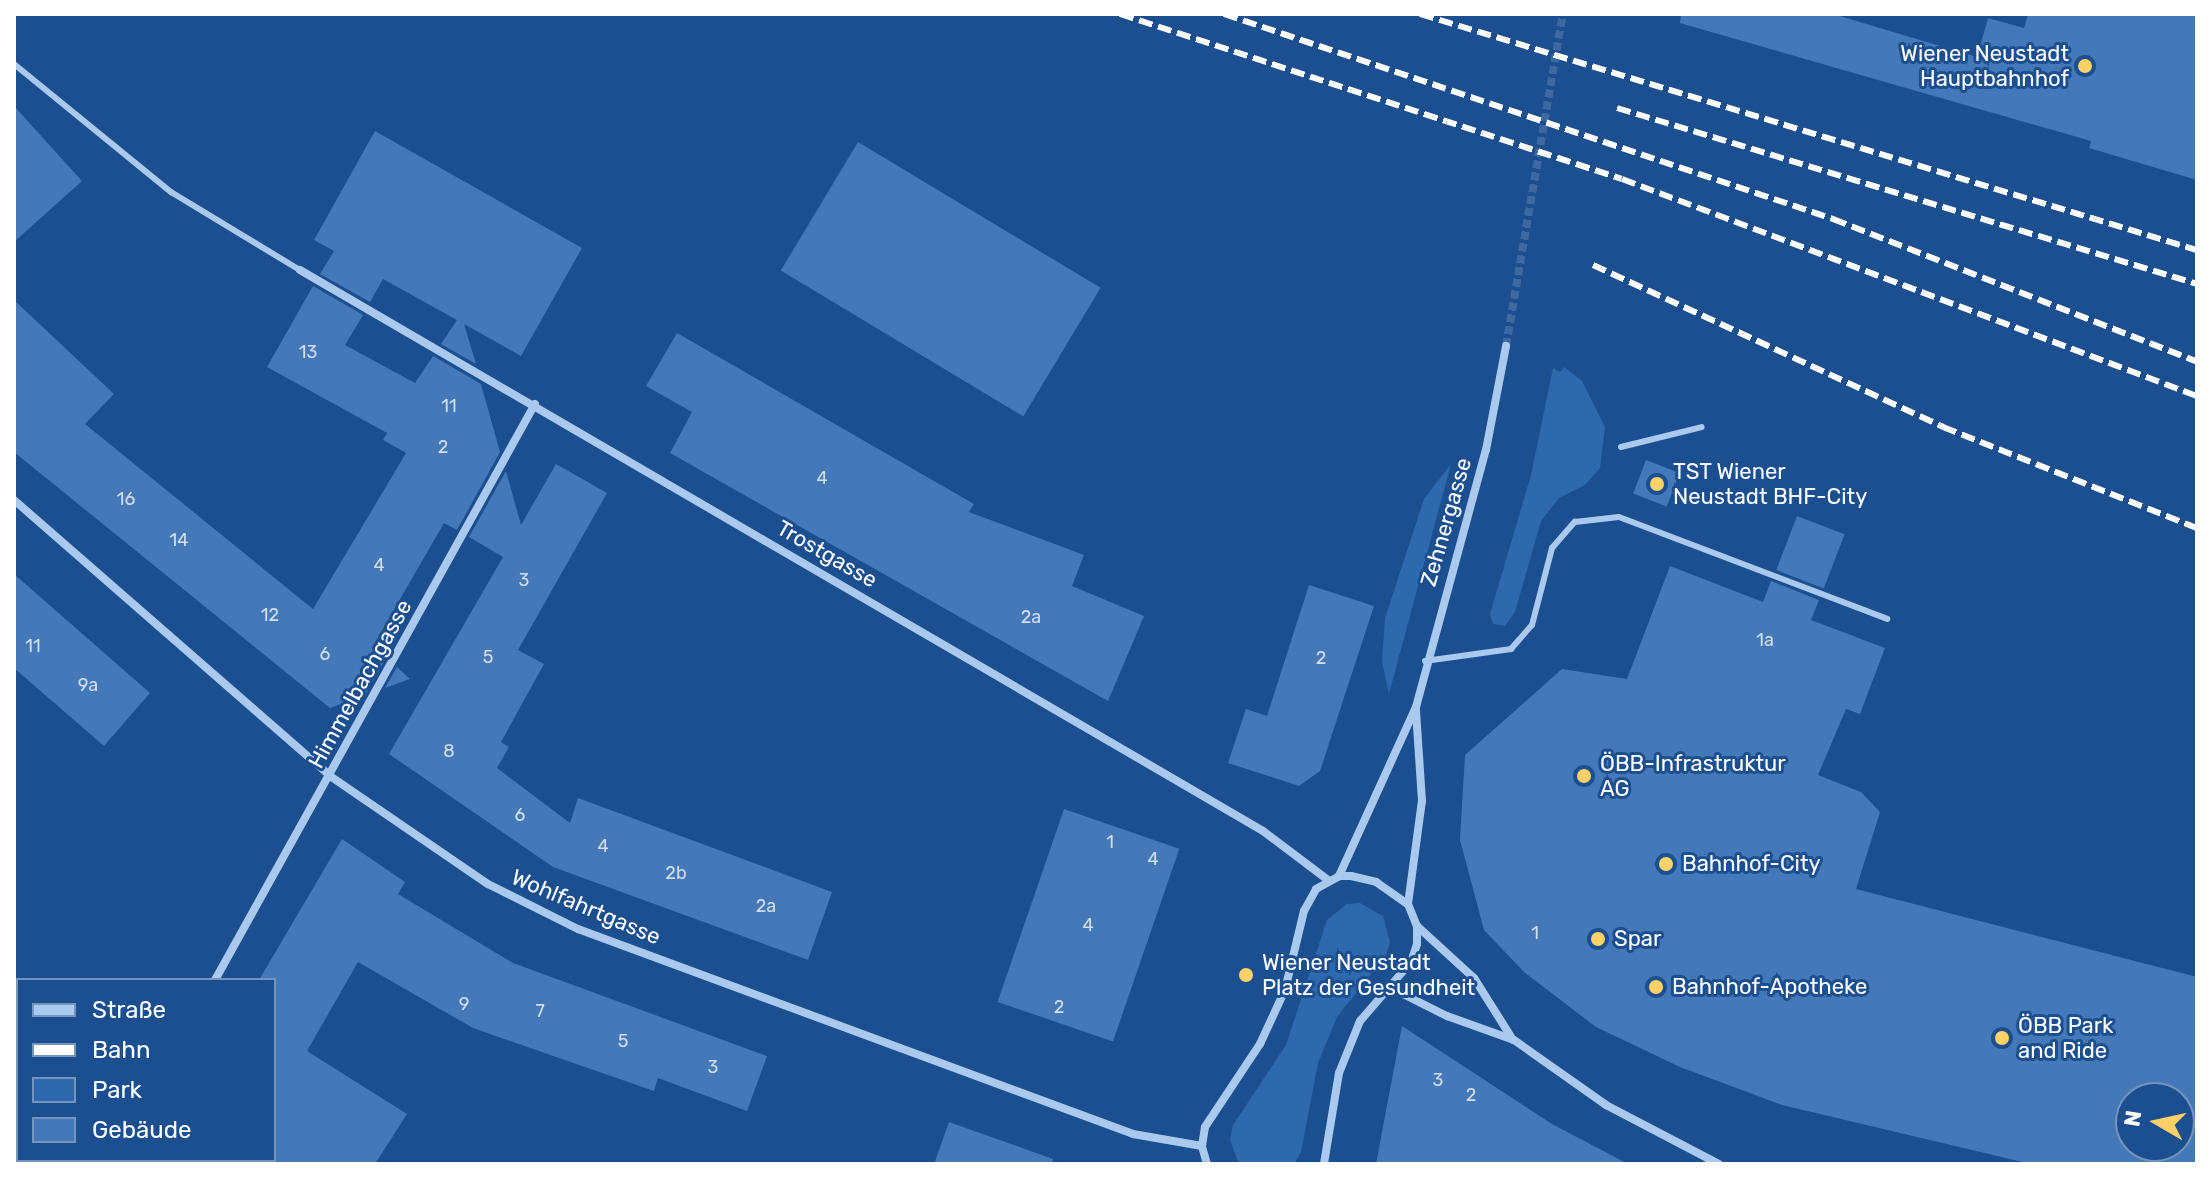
<!DOCTYPE html>
<meta charset="utf-8">
<style>
body{margin:0}
#map{position:relative;width:2211px;height:1178px;overflow:hidden;background:#1b4f8f;font-family:Rubik,sans-serif}
div>[style]{position:absolute}
[style*='--x']{left:calc(var(--x)*1px);top:calc(var(--y)*1px);width:calc(var(--w)*1px);rotate:calc(var(--a)*1deg)}
.green>*{inset:0;background:#2e69ad}
.building>*{inset:0;background:#4478b7;transform-origin:0 0}
.minor-tunnel>*{height:8px;margin-top:-4px;transform-origin:0;background:repeating-linear-gradient(90deg,#3d69a0 0 8px,transparent 0 12px)}
.service>*{height:6px;margin:-3px;padding:0 3px;transform-origin:3px;border-radius:3px;background:#a9c9ee}
.minor>*{height:8px;margin:-4px;padding:0 4px;transform-origin:4px;border-radius:4px;background:#a9c9ee}
.rail>*{height:6px;margin-top:-3px;transform-origin:0;background:repeating-linear-gradient(90deg,#fff 0 14px,transparent 0 20px)}
.dots>*{width:22px;height:22px;translate:-50% -50%;box-sizing:border-box;border:4px solid #1b4f8f;border-radius:50%}
span{translate:-50% -50%;white-space:nowrap;text-align:center;line-height:1.15;-webkit-text-stroke:6px #1b4f8f;paint-order:stroke}
.number-label{font-size:18px;color:#d0dded}
.number-label span{-webkit-text-stroke-width:0}
.poi-label{font-size:22px;color:#fff}
.right{translate:-100% -50%;text-align:right}
.left{translate:0 -50%;text-align:left}
.street-label{font-size:22px;color:#fff}
.frame{position:absolute;inset:0;border:16px solid #fff;pointer-events:none}
.legend{position:absolute;left:16px;top:978px;width:260px;height:184px;box-sizing:border-box;background:#1b4f8f;border:2px solid #7695bc;margin:0;padding:10px 14px;list-style:none;font-size:24px;color:#fff}
.legend li{display:flex;align-items:center;gap:16px;height:40px}
.legend b{width:40px;border:2px solid #7695bc}
.north{position:absolute;left:2115px;top:1082px;width:80px;height:80px;box-sizing:border-box;background:#1b4f8f;border:2px solid #7695bc;border-radius:50%;rotate:279deg;font-size:22px;font-weight:700;line-height:32px;text-align:center;color:#fff}
.north::after{content:'';display:block;margin:auto;width:28px;height:36px;background:#ffd166;clip-path:polygon(50% 0,100% 100%,50% 72%,0 100%)}
</style>
<div id="map">
<div class="green">
<i style="clip-path:polygon(1564px 367px,1582px 381px,1605px 427px,1600px 468px,1585px 485px,1559px 498px,1541px 521px,1515px 612px,1505px 626px,1493px 624px,1490px 614px,1531px 475px,1553px 368px,1560px 372px)"></i>
<i style="clip-path:polygon(1451px 464px,1389px 694px,1382px 662px,1385px 618px,1424px 499px)"></i>
<i style="clip-path:polygon(1360px 903px,1383px 916px,1390px 942px,1386px 955px,1337px 1017px,1318px 1063px,1301px 1152px,1294px 1164px,1239px 1164px,1230px 1140px,1233px 1125px,1286px 1045px,1327px 920px,1347px 904px)"></i>
</div>
<div class="building">
<i style="clip-path:polygon(1681px 14px,1833px 14px,1977px 57px,1988px 18px,2024px 28px,2028px 14px,2197px 14px,2197px 180px,2089px 148px,2091px 141px,1680px 23px)"></i>
<i style="clip-path:polygon(14px 106px,82px 181px,14px 242px)"></i>
<i style="clip-path:polygon(375px 131px,582px 248px,521px 356px,464px 324px,476px 364px,441px 344px,457px 320px,383px 279px,370px 302px,320px 274px,334px 251px,314px 240px)"></i>
<i style="left:858px;top:142px;width:283px;height:150px;rotate:31deg"></i>
<i style="clip-path:polygon(313px 286px,363px 315px,345px 345px,415px 383px,433px 356px,481px 384px,500px 452px,457px 530px,444px 523px,373px 646px,386px 658px,365px 695px,330px 708px,14px 452px,14px 300px,114px 394px,85px 424px,313px 609px,406px 453px,383px 440px,387px 433px,267px 367px)"></i>
<i style="clip-path:polygon(677px 333px,974px 504px,969px 512px,1084px 555px,1072px 586px,1144px 616px,1108px 701px,670px 453px,692px 412px,646px 386px)"></i>
<i style="left:1646px;top:460px;width:36px;height:36px;rotate:21deg"></i>
<i style="clip-path:polygon(556px 464px,607px 493px,518px 650px,544px 664px,501px 742px,509px 747px,497px 768px,570px 823px,578px 798px,832px 892px,808px 960px,553px 867px,389px 754px,503px 557px,469px 537px,506px 471px,521px 525px)"></i>
<i style="left:1797px;top:516px;width:51px;height:58px;rotate:21deg"></i>
<i style="clip-path:polygon(evenodd,1670px 566px,1763px 602px,1771px 581px,1819px 600px,1811px 620px,1885px 648px,1860px 714px,1846px 709px,1818px 775px,1861px 792px,1880px 812px,1856px 889px,2197px 977px,2197px 1164px,2031px 1164px,1782px 1105px,1680px 1067px,1596px 1027px,1524px 972px,1484px 930px,1460px 840px,1465px 755px,1562px 669px,1627px 679px,1670px 566px,2131px 1098px,2179px 1098px,2179px 1146px,2131px 1146px,2131px 1098px)"></i>
<i style="clip-path:polygon(14px 574px,150px 693px,104px 746px,14px 668px)"></i>
<i style="clip-path:polygon(1309px 585px,1374px 606px,1320px 771px,1299px 786px,1228px 763px,1246px 709px,1267px 716px)"></i>
<i style="clip-path:polygon(397px 667px,410px 679px,385px 688px)"></i>
<i style="left:1064px;top:809px;width:122px;height:204px;rotate:19deg"></i>
<i style="clip-path:polygon(342px 839px,405px 882px,398px 894px,513px 963px,767px 1056px,747px 1111px,658px 1078px,654px 1091px,473px 1028px,358px 962px,307px 1051px,407px 1114px,375px 1164px,274px 1164px,274px 980px,259px 980px)"></i>
<i style="clip-path:polygon(1402px 1026px,1552px 1124px,1628px 1164px,1376px 1164px)"></i>
<i style="clip-path:polygon(949px 1122px,1053px 1159px,1052px 1164px,934px 1164px)"></i>
</div>
<div class="minor-tunnel">
<i style="--x:1506;--y:346;--w:337;--a:-80.3"></i>
</div>
<div class="service">
<i style="--x:14;--y:64;--w:203;--a:39.2"></i>
<i style="--x:171;--y:192;--w:151;--a:31.2"></i>
<i style="--x:1621;--y:447;--w:83;--a:-13.9"></i>
<i style="--x:1425;--y:661;--w:87;--a:-7.9"></i>
<i style="--x:1511;--y:649;--w:32;--a:-49"></i>
<i style="--x:1532;--y:625;--w:80;--a:-75.4"></i>
<i style="--x:1552;--y:548;--w:35;--a:-49"></i>
<i style="--x:1575;--y:522;--w:44;--a:-6.5"></i>
<i style="--x:1619;--y:517;--w:287;--a:20.8"></i>
</div>
<div class="minor">
<i style="--x:300;--y:270;--w:1114;--a:30.22"></i>
<i style="--x:1263;--y:831;--w:81;--a:37"></i>
<i style="--x:14;--y:500;--w:420;--a:41.1"></i>
<i style="--x:330;--y:776;--w:191;--a:34.4"></i>
<i style="--x:488;--y:884;--w:101;--a:26.6"></i>
<i style="--x:578;--y:929;--w:592;--a:20.27"></i>
<i style="--x:1133;--y:1134;--w:70;--a:9.9"></i>
<i style="--x:1339;--y:876;--w:186;--a:-65.5"></i>
<i style="--x:1416;--y:707;--w:266;--a:-74.8"></i>
<i style="--x:1486;--y:450;--w:106;--a:-79.1"></i>
<i style="--x:1408;--y:904;--w:104;--a:-82.3"></i>
<i style="--x:1422;--y:801;--w:91;--a:-93.8"></i>
<i style="--x:1417;--y:926;--w:77;--a:42.4"></i>
<i style="--x:1474;--y:978;--w:73;--a:57.8"></i>
<i style="--x:215;--y:980;--w:659;--a:-60.95"></i>
<i style="--x:1391;--y:988;--w:63;--a:26.6"></i>
<i style="--x:1447;--y:1016;--w:71;--a:19.7"></i>
<i style="--x:1514;--y:1040;--w:113;--a:35.2"></i>
<i style="--x:1606;--y:1105;--w:127;--a:27.6"></i>
<i style="--x:111;--y:1164;--w:5;--a:-53"></i>
<i style="--x:1207;--y:1164;--w:19;--a:-106"></i>
<i style="--x:1202;--y:1146;--w:19;--a:-81"></i>
<i style="--x:1205;--y:1127;--w:100;--a:-56.5"></i>
<i style="--x:1260;--y:1044;--w:60;--a:-65.2"></i>
<i style="--x:1285;--y:990;--w:81;--a:-76.5"></i>
<i style="--x:1304;--y:911;--w:25;--a:-61"></i>
<i style="--x:1316;--y:889;--w:26;--a:-29"></i>
<i style="--x:1339;--y:876;--w:12;--a:0"></i>
<i style="--x:1351;--y:876;--w:26;--a:13"></i>
<i style="--x:1376;--y:882;--w:39;--a:35"></i>
<i style="--x:1408;--y:904;--w:24;--a:68"></i>
<i style="--x:1417;--y:926;--w:18;--a:90"></i>
<i style="--x:1417;--y:944;--w:19;--a:108"></i>
<i style="--x:1411;--y:962;--w:78;--a:130.8"></i>
<i style="--x:1360;--y:1021;--w:56;--a:112"></i>
<i style="--x:1339;--y:1073;--w:92;--a:99.4"></i>
</div>
<div class="rail">
<i style="--x:1120;--y:14;--w:528;--a:18.19"></i>
<i style="--x:1622;--y:179;--w:615;--a:20.68"></i>
<i style="--x:1224;--y:14;--w:643;--a:18.6"></i>
<i style="--x:1833;--y:219;--w:391;--a:21.4"></i>
<i style="--x:1420;--y:14;--w:812;--a:16.9"></i>
<i style="--x:1617;--y:108;--w:606;--a:16.88"></i>
<i style="--x:1593;--y:265;--w:386;--a:24.8"></i>
<i style="--x:1943;--y:427;--w:273;--a:21.7"></i>
</div>
<div class="dots">
<i style="left:2085px;top:66px;background:#ffd166"></i>
<i style="left:1657px;top:484px;background:#ffd166"></i>
<i style="left:1584px;top:776px;background:#ffd166"></i>
<i style="left:1666px;top:864px;background:#ffd166"></i>
<i style="left:1598px;top:939px;background:#ffd166"></i>
<i style="left:1246px;top:975px;background:#ffd166"></i>
<i style="left:1656px;top:987px;background:#ffd166"></i>
<i style="left:2002px;top:1038px;background:#ffd166"></i>
</div>
<div class="number-label">
<span style="left:308px;top:352px">13</span>
<span style="left:449px;top:406px">11</span>
<span style="left:443px;top:447px">2</span>
<span style="left:822px;top:478px">4</span>
<span style="left:126px;top:499px">16</span>
<span style="left:179px;top:540px">14</span>
<span style="left:379px;top:565px">4</span>
<span style="left:524px;top:580px">3</span>
<span style="left:270px;top:615px">12</span>
<span style="left:1031px;top:617px">2a</span>
<span style="left:1765px;top:640px">1a</span>
<span style="left:33px;top:646px">11</span>
<span style="left:325px;top:654px">6</span>
<span style="left:488px;top:657px">5</span>
<span style="left:1321px;top:658px">2</span>
<span style="left:88px;top:685px">9a</span>
<span style="left:449px;top:751px">8</span>
<span style="left:520px;top:815px">6</span>
<span style="left:1110px;top:842px">1</span>
<span style="left:603px;top:846px">4</span>
<span style="left:1153px;top:859px">4</span>
<span style="left:676px;top:873px">2b</span>
<span style="left:766px;top:906px">2a</span>
<span style="left:1088px;top:925px">4</span>
<span style="left:1535px;top:933px">1</span>
<span style="left:464px;top:1004px">9</span>
<span style="left:1059px;top:1007px">2</span>
<span style="left:540px;top:1011px">7</span>
<span style="left:623px;top:1041px">5</span>
<span style="left:713px;top:1067px">3</span>
<span style="left:1438px;top:1080px">3</span>
<span style="left:1471px;top:1095px">2</span>
</div>
<div class="poi-label">
<span class="right" style="left:2069px;top:66px">Wiener Neustadt<br>Hauptbahnhof</span>
<span class="left" style="left:1673px;top:484px">TST Wiener<br>Neustadt BHF-City</span>
<span class="left" style="left:1600px;top:776px">ÖBB-Infrastruktur<br>AG</span>
<span class="left" style="left:1682px;top:864px">Bahnhof-City</span>
<span class="left" style="left:1614px;top:939px">Spar</span>
<span class="left" style="left:1262px;top:975px">Wiener Neustadt<br>Platz der Gesundheit</span>
<span class="left" style="left:1672px;top:987px">Bahnhof-Apotheke</span>
<span class="left" style="left:2018px;top:1038px">ÖBB Park<br>and Ride</span>
</div>
<div class="street-label">
<span style="left:1446px;top:522px;rotate:-74deg">Zehnergasse</span>
<span style="left:827px;top:554px;rotate:30deg">Trostgasse</span>
<span style="left:360px;top:684px;rotate:-61deg">Himmelbachgasse</span>
<span style="left:586px;top:907px;rotate:23deg">Wohlfahrtgasse</span>
</div>
<div class="frame"></div>
<ul class="legend">
<li><b style="height:10px;background:#a9c9ee"></b>Straße</li>
<li><b style="height:10px;background:#fff"></b>Bahn</li>
<li><b style="height:22px;background:#2e69ad"></b>Park</li>
<li><b style="height:22px;background:#4478b7"></b>Gebäude</li>
</ul>
<div class="north">N</div>
</div>
